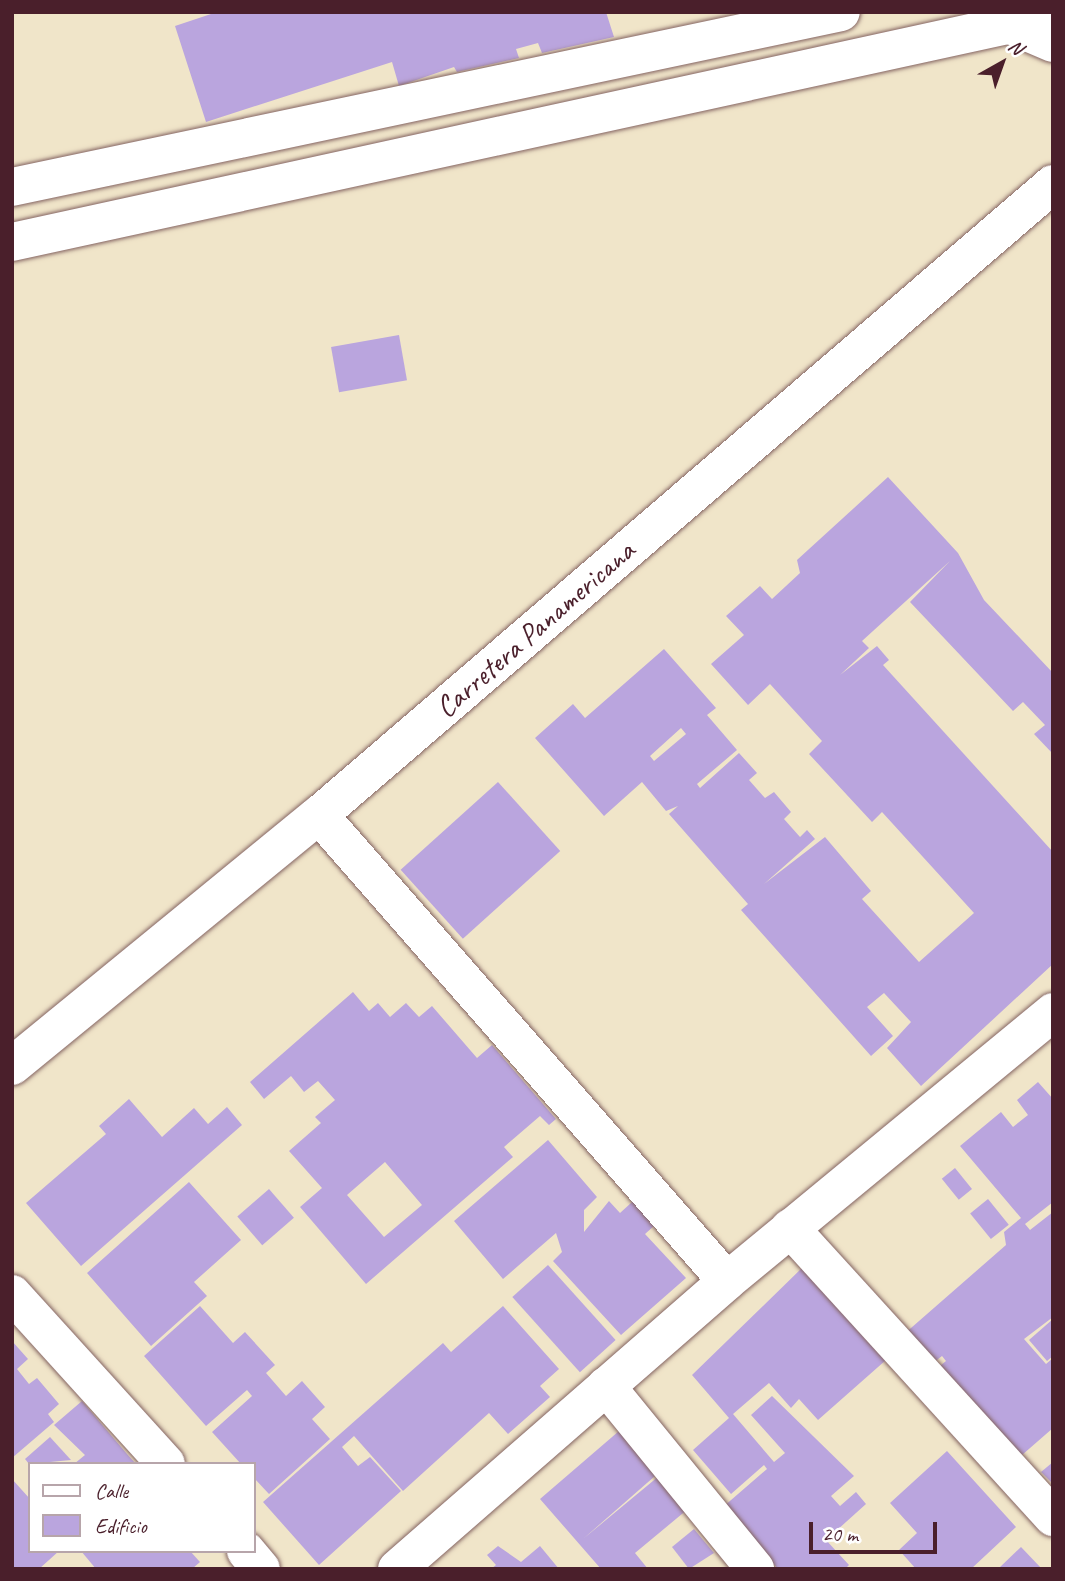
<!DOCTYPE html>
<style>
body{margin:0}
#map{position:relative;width:1065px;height:1581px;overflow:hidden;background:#f0e5c9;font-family:Caveat,sans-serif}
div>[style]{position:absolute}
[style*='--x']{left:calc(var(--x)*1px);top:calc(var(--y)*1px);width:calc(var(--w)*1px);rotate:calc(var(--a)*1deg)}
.building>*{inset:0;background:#baa5de;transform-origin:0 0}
.roads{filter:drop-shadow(0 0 2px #846462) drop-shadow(0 0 2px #846462)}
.minor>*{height:38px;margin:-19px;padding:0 19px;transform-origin:19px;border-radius:19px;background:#fff}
.major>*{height:38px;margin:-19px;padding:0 19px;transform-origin:19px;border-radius:19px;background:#fff}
span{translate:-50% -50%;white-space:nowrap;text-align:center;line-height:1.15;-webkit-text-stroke:5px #fff;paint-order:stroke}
.street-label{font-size:30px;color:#4a1f2b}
.frame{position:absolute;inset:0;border:14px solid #4a1f2b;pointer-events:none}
.legend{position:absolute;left:28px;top:1462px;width:228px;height:91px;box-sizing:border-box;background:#fff;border:2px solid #b7a5aa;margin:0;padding:9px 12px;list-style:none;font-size:21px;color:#4a1f2b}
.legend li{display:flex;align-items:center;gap:14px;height:35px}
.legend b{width:35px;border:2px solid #b7a5aa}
.north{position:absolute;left:967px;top:28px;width:70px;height:70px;-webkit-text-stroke:5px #fff;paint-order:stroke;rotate:40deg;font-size:19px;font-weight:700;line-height:28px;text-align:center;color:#4a1f2b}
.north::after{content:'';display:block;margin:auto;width:24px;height:32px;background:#4a1f2b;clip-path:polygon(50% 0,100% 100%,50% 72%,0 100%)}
.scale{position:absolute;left:809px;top:1522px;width:128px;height:32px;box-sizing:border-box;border:4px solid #4a1f2b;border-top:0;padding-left:9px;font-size:21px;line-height:24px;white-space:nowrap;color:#4a1f2b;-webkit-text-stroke:5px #fff;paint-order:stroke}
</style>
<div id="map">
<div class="building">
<i style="clip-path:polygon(217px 12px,606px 12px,614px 37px,542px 53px,538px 43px,516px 49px,519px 58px,457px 72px,454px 67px,399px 86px,392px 62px,206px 122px,175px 26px)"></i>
<i style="left:399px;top:335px;width:46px;height:69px;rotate:80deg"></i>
<i style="clip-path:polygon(evenodd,888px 477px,958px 553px,984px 600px,1053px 673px,1053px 754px,1034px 734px,1045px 725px,1023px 702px,1013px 711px,910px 602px,950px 561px,862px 641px,869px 648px,840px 675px,877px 646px,889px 660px,883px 665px,1053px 852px,1053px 964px,921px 1086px,887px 1048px,911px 1022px,884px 993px,867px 1007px,893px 1036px,871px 1056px,741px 910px,748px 904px,669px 814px,678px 806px,666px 811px,642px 782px,604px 816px,535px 738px,573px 704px,585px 718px,664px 649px,716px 708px,707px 715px,737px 750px,697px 784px,700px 788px,739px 753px,757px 773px,749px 780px,765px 798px,774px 792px,791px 812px,784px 819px,800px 837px,807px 830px,815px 839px,764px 884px,825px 837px,871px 891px,862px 899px,919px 962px,974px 913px,882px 812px,872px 822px,809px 754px,822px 741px,770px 684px,748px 705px,711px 664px,744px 635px,726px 616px,760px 586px,772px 599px,800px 573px,797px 560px,888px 477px,681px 728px,686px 734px,654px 761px,650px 756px,681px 728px)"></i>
<i style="left:498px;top:782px;width:93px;height:131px;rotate:48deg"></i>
<i style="clip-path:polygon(evenodd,353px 992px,369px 1011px,378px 1003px,390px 1017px,406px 1003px,419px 1017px,432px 1006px,477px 1058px,492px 1045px,556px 1119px,549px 1125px,540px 1116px,504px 1147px,513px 1157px,366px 1284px,300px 1207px,322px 1188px,289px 1151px,321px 1123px,315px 1117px,335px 1100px,318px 1081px,304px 1092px,291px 1076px,264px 1099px,250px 1082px,353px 992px,385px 1162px,422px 1205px,384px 1237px,347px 1195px,385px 1162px)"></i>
<i style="clip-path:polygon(1038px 1082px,1053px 1099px,1053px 1202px,1025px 1224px,1030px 1230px,1053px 1212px,1053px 1317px,1024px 1339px,1046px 1364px,1053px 1358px,1053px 1428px,1014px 1462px,934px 1371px,946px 1361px,942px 1356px,929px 1366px,903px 1335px,1006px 1245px,1004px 1232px,1021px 1218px,960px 1146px,1001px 1112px,1013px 1127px,1028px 1115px,1017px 1100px)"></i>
<i style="clip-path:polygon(129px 1099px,162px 1137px,194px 1108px,208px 1124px,227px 1107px,242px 1125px,81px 1266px,26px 1203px,106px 1134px,99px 1126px)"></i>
<i style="clip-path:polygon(548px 1140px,597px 1197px,584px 1210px,584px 1232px,609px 1201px,620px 1213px,642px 1193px,664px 1217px,645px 1234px,686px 1278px,621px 1335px,553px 1261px,562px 1252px,556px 1233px,503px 1279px,454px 1221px)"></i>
<i style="left:955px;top:1168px;width:27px;height:17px;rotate:51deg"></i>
<i style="clip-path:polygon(189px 1182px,241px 1240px,194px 1282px,207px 1296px,151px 1346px,87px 1273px)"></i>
<i style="left:269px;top:1189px;width:38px;height:42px;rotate:49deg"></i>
<i style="left:988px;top:1199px;width:33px;height:23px;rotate:51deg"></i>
<i style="left:548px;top:1265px;width:101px;height:48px;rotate:48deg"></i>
<i style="clip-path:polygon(804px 1266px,886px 1360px,818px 1420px,799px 1399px,791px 1408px,769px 1383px,733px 1414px,774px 1462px,785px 1453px,751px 1415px,772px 1396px,854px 1476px,831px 1496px,840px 1506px,856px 1492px,866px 1504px,826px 1540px,849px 1565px,845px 1569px,778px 1569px,723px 1507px,767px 1469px,764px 1465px,731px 1494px,693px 1450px,729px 1418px,692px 1375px)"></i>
<i style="clip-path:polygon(200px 1306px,233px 1343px,245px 1332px,275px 1365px,266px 1373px,286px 1396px,302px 1381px,325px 1407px,312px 1419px,330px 1439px,269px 1494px,254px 1478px,254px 1464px,241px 1464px,212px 1432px,252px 1396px,247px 1390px,206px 1426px,144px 1356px)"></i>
<i style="clip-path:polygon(503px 1306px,559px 1369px,540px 1386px,550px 1397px,508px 1434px,489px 1413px,403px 1491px,354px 1436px,342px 1447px,358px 1466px,370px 1457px,401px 1491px,319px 1565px,263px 1502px,443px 1343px,451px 1352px)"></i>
<i style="clip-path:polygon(1053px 1319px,1053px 1356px,1047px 1361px,1029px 1340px)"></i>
<i style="clip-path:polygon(12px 1341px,28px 1359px,17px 1369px,29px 1384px,37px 1378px,59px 1404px,48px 1414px,54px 1422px,12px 1458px)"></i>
<i style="clip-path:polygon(82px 1401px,127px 1454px,136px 1464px,74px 1464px,85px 1455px,54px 1425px)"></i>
<i style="clip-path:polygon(626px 1425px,663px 1469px,583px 1539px,665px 1471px,694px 1504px,635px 1553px,648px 1569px,601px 1569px,540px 1499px)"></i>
<i style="clip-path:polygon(50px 1437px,71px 1460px,29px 1464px,25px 1459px)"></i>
<i style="clip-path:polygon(947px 1451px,1016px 1527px,971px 1569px,916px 1569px,899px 1550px,917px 1533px,890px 1503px)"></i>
<i style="clip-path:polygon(1053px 1462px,1053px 1484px,1041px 1472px)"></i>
<i style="clip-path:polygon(12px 1479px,30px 1499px,30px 1551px,59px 1551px,39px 1569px,12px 1569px)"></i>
<i style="clip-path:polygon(694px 1529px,714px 1553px,689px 1569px,672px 1547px)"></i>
<i style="clip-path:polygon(498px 1546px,521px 1562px,540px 1546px,559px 1569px,491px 1569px,496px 1565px,487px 1555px)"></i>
<i style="clip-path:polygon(1021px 1547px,1042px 1569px,998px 1569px)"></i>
<i style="clip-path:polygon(81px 1551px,190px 1551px,200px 1562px,192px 1569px,96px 1569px)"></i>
</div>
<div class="roads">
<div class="minor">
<i style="--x:12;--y:187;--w:847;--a:-11.92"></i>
<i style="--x:12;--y:242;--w:1065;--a:-12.3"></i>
<i style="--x:319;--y:815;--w:619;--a:48.8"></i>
<i style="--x:790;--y:1228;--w:391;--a:47.7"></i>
<i style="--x:12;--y:1294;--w:229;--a:47.8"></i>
<i style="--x:606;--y:1386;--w:236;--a:50.8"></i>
<i style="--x:246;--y:1551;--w:23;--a:50"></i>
<i style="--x:397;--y:1569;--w:438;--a:-41.1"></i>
<i style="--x:727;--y:1281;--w:423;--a:-39.5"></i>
</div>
<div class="major">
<i style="--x:1006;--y:23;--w:51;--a:23.1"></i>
<i style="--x:12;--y:1066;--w:397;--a:-39.3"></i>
<i style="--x:319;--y:815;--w:968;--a:-40.68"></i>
</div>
</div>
<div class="street-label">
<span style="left:535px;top:629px;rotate:-41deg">Carretera Panamericana</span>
</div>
<div class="frame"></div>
<ul class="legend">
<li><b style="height:9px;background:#fff"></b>Calle</li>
<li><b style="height:19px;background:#baa5de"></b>Edificio</li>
</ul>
<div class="north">N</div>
<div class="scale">20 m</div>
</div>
